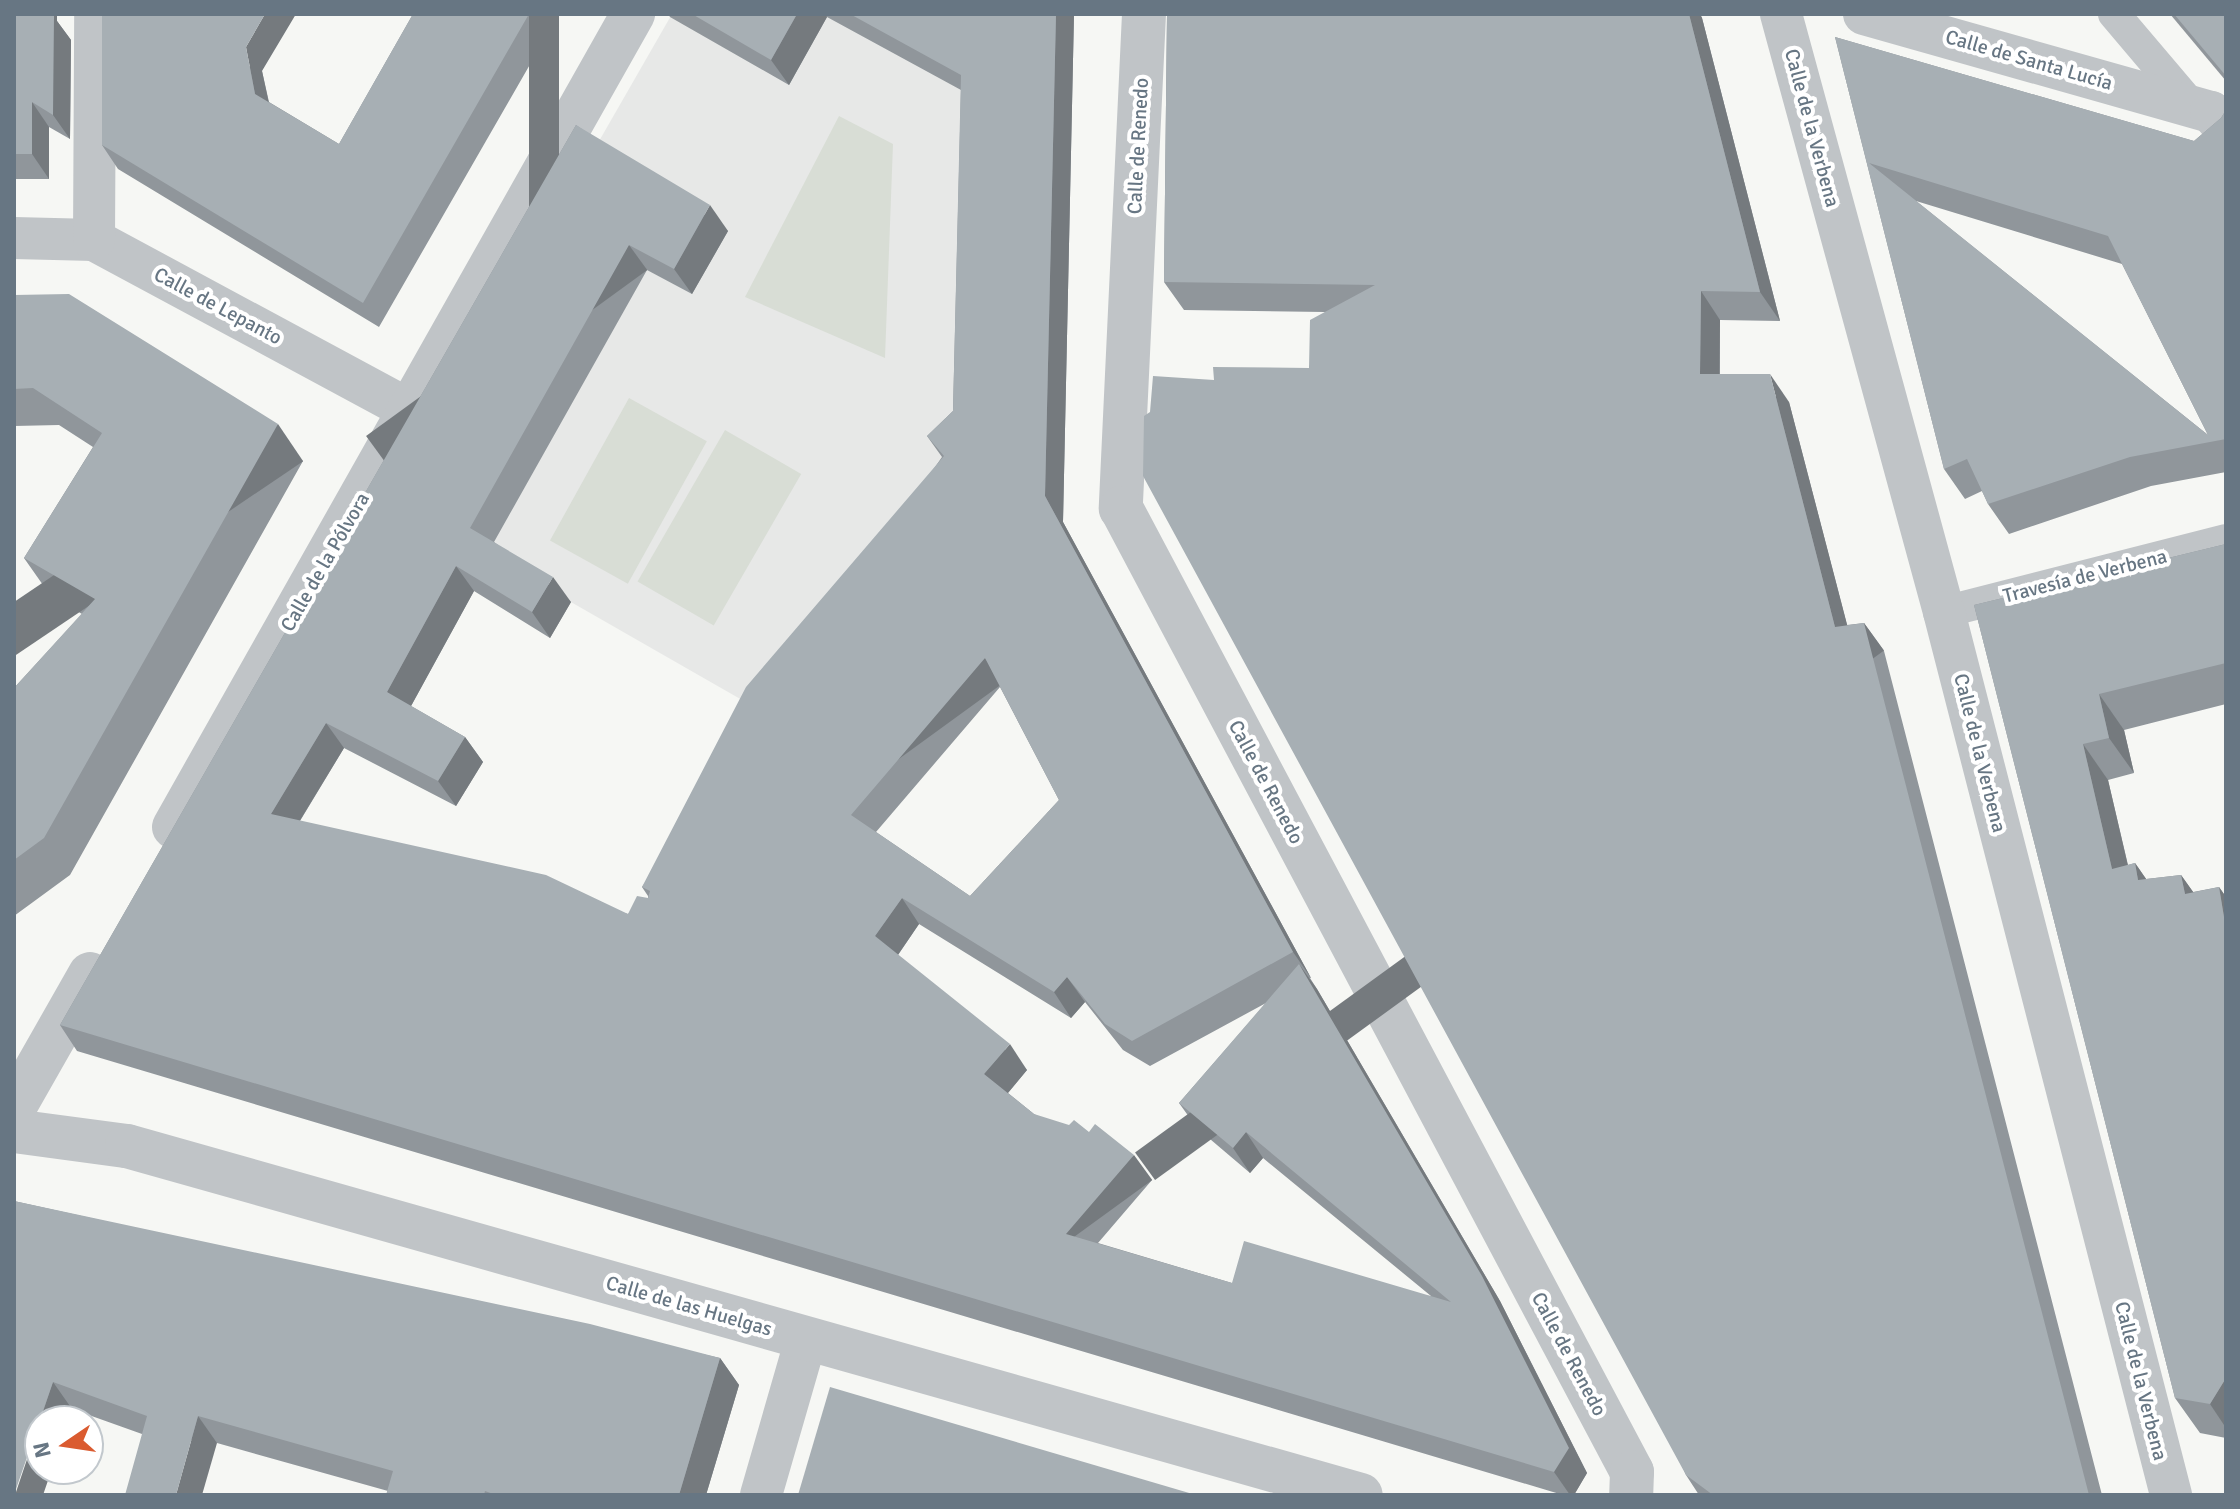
<!DOCTYPE html>
<meta charset="utf-8">
<style>
body{margin:0}
#map{position:relative;width:2240px;height:1509px;overflow:hidden;background:#f6f7f4;font-family:Signika,sans-serif}
div>[style]{position:absolute}
[style*='--x']{left:calc(var(--x)*1px);top:calc(var(--y)*1px);width:calc(var(--w)*1px);rotate:calc(var(--a)*1deg)}
.built>*{inset:0;background:#e7e8e7}
.green>*{inset:0;background:#d8ddd5;transform-origin:0 0}
.pedestrian>*{height:32px;margin:-16px;padding:0 16px;transform-origin:16px;border-radius:16px;background:#c0c4c7}
.minor>*{height:42px;margin:-21px;padding:0 21px;transform-origin:21px;border-radius:21px;background:#c0c4c7}
.tertiary>*{height:44px;margin:-22px;padding:0 22px;transform-origin:22px;border-radius:22px;background:#c0c4c7}
.wall>*{inset:0;background:#90969b}
.shaded-wall>*{inset:0;background:#757a7e;transform-origin:0 0}
.building>*{inset:0;background:#a7afb4}
span{translate:-50% -50%;white-space:nowrap;text-align:center;line-height:1.15;-webkit-text-stroke:8px #fff;paint-order:stroke}
.street-label{font-size:20px;color:#677683}
.frame{position:absolute;inset:0;border:16px solid #677683;pointer-events:none}
.north{position:absolute;left:24px;top:1405px;width:80px;height:80px;box-sizing:border-box;background:#fff;border:2px solid #c2c8cd;border-radius:50%;rotate:257deg;font-size:22px;font-weight:700;line-height:32px;text-align:center;color:#677683}
.north::after{content:'';display:block;margin:auto;width:28px;height:36px;background:#da5b30;clip-path:polygon(50% 0,100% 100%,50% 72%,0 100%)}
</style>
<div id="map">
<div class="built">
<i style="clip-path:polygon(672px 14px,1072px 14px,1064px 388px,763px 712px,393px 500px)"></i>
</div>
<div class="green">
<i style="clip-path:polygon(839px 116px,893px 144px,885px 358px,745px 297px)"></i>
<i style="left:629px;top:398px;width:89px;height:163px;rotate:29deg"></i>
<i style="left:725px;top:430px;width:88px;height:175px;rotate:30deg"></i>
</div>
<div class="pedestrian">
<i style="--x:2114;--y:14;--w:122;--a:49.7"></i>
<i style="--x:1944;--y:612;--w:291;--a:-14.3"></i>
</div>
<div class="minor">
<i style="--x:1781;--y:14;--w:620;--a:74.75"></i>
<i style="--x:1944;--y:612;--w:912;--a:75.58"></i>
<i style="--x:1864;--y:14;--w:361;--a:15.8"></i>
<i style="--x:2211;--y:112;--w:23;--a:50"></i>
<i style="--x:14;--y:238;--w:80;--a:1.4"></i>
<i style="--x:94;--y:240;--w:361;--a:28.3"></i>
<i style="--x:94;--y:240;--w:226;--a:-89.7"></i>
<i style="--x:761;--y:1495;--w:162;--a:-73.9"></i>
</div>
<div class="tertiary">
<i style="--x:1144;--y:14;--w:495;--a:92.7"></i>
<i style="--x:1121;--y:508;--w:1091;--a:62.07"></i>
<i style="--x:1632;--y:1472;--w:23;--a:92"></i>
<i style="--x:174;--y:827;--w:934;--a:-60.55"></i>
<i style="--x:14;--y:1108;--w:154;--a:-60.4"></i>
<i style="--x:14;--y:1131;--w:114;--a:7.6"></i>
<i style="--x:127;--y:1146;--w:1282;--a:15.79"></i>
</div>
<div class="wall">
<i style="clip-path:polygon(14px 14px,57px 14px,57px 21px,71px 40px,70px 139px,49px 127px,49px 179px,14px 179px)"></i>
<i style="clip-path:polygon(413px 14px,559px 14px,379px 327px,118px 169px,102px 145px,111px 16px,262px 71px,269px 102px,339px 144px)"></i>
<i style="clip-path:polygon(evenodd,668px 14px,1074px 14px,1063px 522px,1311px 978px,1310px 978px,1317px 989px,1500px 1301px,1587px 1473px,1574px 1495px,1563px 1495px,77px 1051px,60px 1025px,576px 125px,728px 231px,692px 294px,647px 270px,494px 542px,571px 602px,550px 638px,474px 591px,411px 706px,465px 737px,483px 762px,456px 806px,344px 748px,300px 821px,628px 914px,648px 898px,648px 896px,642px 887px,942px 457px,927px 436px,953px 411px,961px 90px,827px 17px,789px 85px,670px 17px,668px 14px,1000px 687px,1059px 800px,970px 896px,876px 832px,1000px 687px,668px 14px,919px 924px,1071px 1018px,1085px 1002px,1123px 1050px,1150px 1066px,1266px 1003px,1179px 1103px,1197px 1128px,1250px 1173px,1263px 1158px,1431px 1296px,1232px 1283px,1098px 1243px,1152px 1180px,1034px 1114px,1008px 1093px,1027px 1070px,898px 955px,919px 924px)"></i>
<i style="clip-path:polygon(1167px 14px,1700px 14px,1702px 18px,1780px 321px,1720px 320px,1720px 374px,1789px 402px,1847px 625px,1864px 623px,1884px 651px,2102px 1495px,1699px 1495px,1686px 1475px,1214px 380px,1309px 368px,1325px 312px,1184px 310px,1164px 282px)"></i>
<i style="clip-path:polygon(2170px 14px,2226px 14px,2226px 81px)"></i>
<i style="clip-path:polygon(evenodd,1835px 37px,2194px 141px,2221px 118px,2226px 110px,2226px 472px,2151px 486px,2009px 534px,1988px 504px,1982px 491px,1965px 499px,1944px 469px,1835px 37px,1916px 201px,2122px 264px,2208px 435px,1916px 201px)"></i>
<i style="clip-path:polygon(14px 295px,303px 461px,70px 875px,14px 916px,14px 688px,82px 614px,50px 595px,24px 558px,93px 447px,59px 425px,14px 426px)"></i>
<i style="clip-path:polygon(2226px 544px,2226px 704px,2124px 730px,2134px 773px,2108px 780px,2128px 865px,2135px 863px,2146px 879px,2181px 875px,2193px 892px,2219px 887px,2226px 897px,2226px 1438px,2200px 1433px,2175px 1398px,1974px 605px)"></i>
<i style="clip-path:polygon(14px 1201px,720px 1358px,739px 1385px,706px 1495px,386px 1495px,388px 1491px,217px 1443px,142px 1434px,72px 1409px,40px 1421px)"></i>
</div>
<div class="shaded-wall">
<i style="clip-path:polygon(40px 14px,57px 14px,57px 21px,71px 40px,70px 139px,53px 115px)"></i>
<i style="clip-path:polygon(265px 14px,296px 14px,262px 71px,272px 118px,255px 94px,246px 47px)"></i>
<i style="left:529px;top:14px;width:30px;height:333px"></i>
<i style="clip-path:polygon(797px 14px,825px 14px,827px 17px,789px 85px,771px 60px)"></i>
<i style="clip-path:polygon(1056px 14px,1074px 14px,1063px 522px,1311px 978px,1293px 952px,1045px 496px)"></i>
<i style="clip-path:polygon(1689px 14px,1700px 14px,1702px 18px,1780px 321px,1760px 292px)"></i>
<i style="clip-path:polygon(32px 102px,49px 127px,49px 179px,32px 154px)"></i>
<i style="clip-path:polygon(710px 205px,728px 231px,692px 294px,674px 269px)"></i>
<i style="left:629px;top:245px;width:31px;height:325px;rotate:54deg"></i>
<i style="clip-path:polygon(1701px 291px,1720px 320px,1719px 402px,1700px 374px)"></i>
<i style="clip-path:polygon(1770px 374px,1789px 402px,1855px 655px,1835px 627px)"></i>
<i style="left:278px;top:424px;width:45px;height:476px;rotate:56deg"></i>
<i style="clip-path:polygon(456px 566px,474px 591px,405px 717px,387px 692px)"></i>
<i style="clip-path:polygon(553px 577px,571px 602px,550px 638px,532px 612px)"></i>
<i style="left:1864px;top:623px;width:34px;height:901px;rotate:54deg"></i>
<i style="left:985px;top:658px;width:31px;height:206px;rotate:54deg"></i>
<i style="clip-path:polygon(2099px 694px,2124px 730px,2134px 773px,2109px 738px)"></i>
<i style="clip-path:polygon(326px 723px,344px 748px,288px 840px,271px 814px)"></i>
<i style="clip-path:polygon(465px 737px,483px 762px,456px 806px,438px 781px)"></i>
<i style="clip-path:polygon(2083px 744px,2108px 780px,2137px 905px,2112px 869px)"></i>
<i style="clip-path:polygon(2135px 863px,2160px 899px,2138px 880px)"></i>
<i style="clip-path:polygon(2181px 875px,2206px 910px,2185px 894px)"></i>
<i style="clip-path:polygon(2219px 887px,2226px 897px,2226px 929px)"></i>
<i style="clip-path:polygon(902px 898px,919px 924px,893px 962px,875px 936px)"></i>
<i style="clip-path:polygon(1299px 964px,1317px 989px,1500px 1301px,1587px 1473px,1574px 1495px,1570px 1495px,1554px 1472px)"></i>
<i style="clip-path:polygon(1067px 977px,1085px 1002px,1071px 1018px,1054px 992px)"></i>
<i style="clip-path:polygon(1010px 1044px,1027px 1070px,1002px 1100px,984px 1074px)"></i>
<i style="clip-path:polygon(1246px 1132px,1263px 1158px,1250px 1173px,1233px 1148px)"></i>
<i style="left:1134px;top:1155px;width:31px;height:104px;rotate:54deg"></i>
<i style="clip-path:polygon(720px 1358px,739px 1385px,706px 1495px,679px 1495px)"></i>
<i style="clip-path:polygon(2226px 1378px,2226px 1428px,2210px 1404px)"></i>
<i style="clip-path:polygon(53px 1382px,72px 1409px,68px 1421px,40px 1421px,40px 1469px,52px 1469px,43px 1495px,15px 1495px)"></i>
<i style="clip-path:polygon(198px 1416px,217px 1443px,202px 1495px,176px 1495px)"></i>
</div>
<div class="building">
<i style="clip-path:polygon(14px 14px,40px 14px,40px 16px,54px 16px,53px 115px,32px 102px,32px 154px,14px 154px)"></i>
<i style="clip-path:polygon(111px 14px,265px 14px,246px 47px,255px 94px,339px 144px,413px 14px,529px 14px,363px 303px,102px 145px,102px 16px,111px 16px)"></i>
<i style="clip-path:polygon(692px 14px,797px 14px,771px 60px)"></i>
<i style="clip-path:polygon(evenodd,850px 14px,1056px 14px,1045px 496px,1293px 952px,1132px 1041px,1105px 1024px,1067px 977px,1054px 992px,902px 898px,875px 936px,1010px 1044px,984px 1074px,1034px 1114px,1069px 1125px,1074px 1120px,1089px 1132px,1095px 1124px,1134px 1155px,1066px 1234px,1232px 1283px,1244px 1241px,1451px 1302px,1246px 1132px,1233px 1148px,1179px 1103px,1299px 964px,1482px 1276px,1569px 1448px,1554px 1472px,60px 1025px,576px 125px,710px 205px,674px 269px,629px 245px,470px 528px,553px 577px,532px 612px,456px 566px,387px 692px,465px 737px,438px 781px,326px 723px,271px 814px,546px 875px,628px 914px,637px 896px,648px 898px,650px 891px,642px 887px,746px 687px,944px 456px,927px 436px,953px 411px,961px 75px,850px 14px,985px 658px,1059px 800px,970px 896px,851px 815px,985px 658px)"></i>
<i style="clip-path:polygon(1167px 14px,1689px 14px,1760px 292px,1701px 291px,1700px 374px,1770px 374px,1835px 627px,1864px 623px,2089px 1495px,1713px 1495px,1686px 1475px,1143px 476px,1144px 416px,1150px 412px,1153px 376px,1214px 380px,1213px 367px,1309px 368px,1310px 320px,1375px 285px,1164px 282px)"></i>
<i style="clip-path:polygon(2174px 14px,2226px 14px,2226px 76px)"></i>
<i style="clip-path:polygon(evenodd,1835px 37px,2194px 141px,2221px 118px,2226px 110px,2226px 439px,2130px 457px,1988px 504px,1967px 459px,1944px 469px,1835px 37px,1869px 163px,2108px 236px,2208px 435px,1869px 163px)"></i>
<i style="clip-path:polygon(69px 294px,278px 424px,44px 838px,14px 860px,14px 688px,95px 599px,24px 558px,102px 433px,33px 388px,14px 389px,14px 295px)"></i>
<i style="clip-path:polygon(2226px 544px,2226px 663px,2099px 694px,2109px 738px,2083px 744px,2112px 869px,2135px 863px,2138px 880px,2181px 875px,2185px 894px,2219px 887px,2226px 929px,2226px 1378px,2210px 1404px,2175px 1398px,1974px 605px)"></i>
<i style="clip-path:polygon(14px 1201px,590px 1324px,720px 1358px,679px 1495px,496px 1495px,485px 1491px,484px 1495px,386px 1495px,393px 1471px,198px 1416px,176px 1495px,125px 1495px,147px 1416px,53px 1382px,14px 1495px)"></i>
<i style="clip-path:polygon(830px 1387px,1196px 1495px,798px 1495px)"></i>
</div>
<div class="street-label">
<span style="left:2029px;top:60px;rotate:16deg">Calle de Santa Lucía</span>
<span style="left:1812px;top:128px;rotate:75deg">Calle de la Verbena</span>
<span style="left:1138px;top:146px;rotate:-87deg">Calle de Renedo</span>
<span style="left:218px;top:306px;rotate:28deg">Calle de Lepanto</span>
<span style="left:325px;top:562px;rotate:-60deg">Calle de la Pólvora</span>
<span style="left:2085px;top:576px;rotate:-14deg">Travesía de Verbena</span>
<span style="left:1980px;top:753px;rotate:76deg">Calle de la Verbena</span>
<span style="left:1266px;top:782px;rotate:62deg">Calle de Renedo</span>
<span style="left:689px;top:1306px;rotate:16deg">Calle de las Huelgas</span>
<span style="left:1569px;top:1354px;rotate:62deg">Calle de Renedo</span>
<span style="left:2141px;top:1381px;rotate:76deg">Calle de la Verbena</span>
</div>
<div class="frame"></div>
<div class="north">N</div>
</div>
